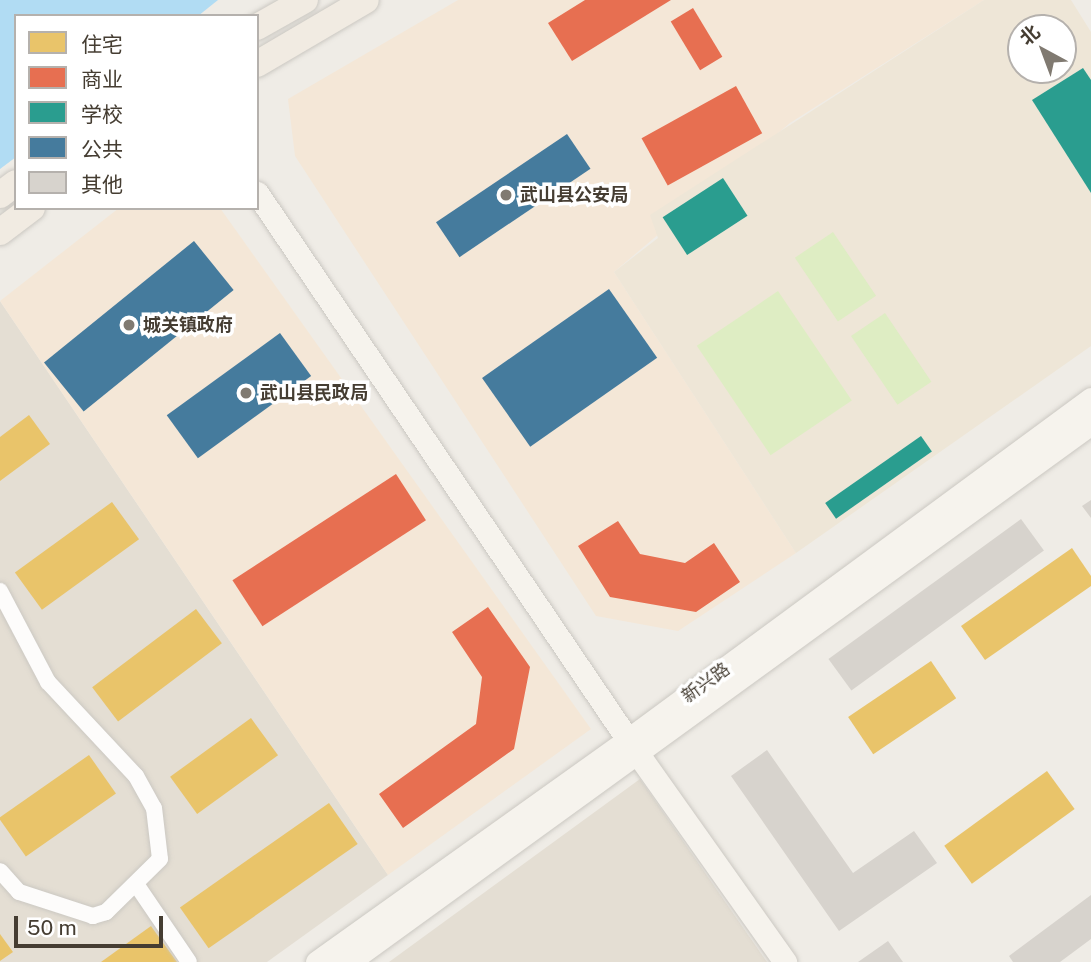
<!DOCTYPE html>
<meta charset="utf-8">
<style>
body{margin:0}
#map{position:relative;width:1091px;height:962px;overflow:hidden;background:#efece6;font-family:"Public Sans","Noto Sans SC",sans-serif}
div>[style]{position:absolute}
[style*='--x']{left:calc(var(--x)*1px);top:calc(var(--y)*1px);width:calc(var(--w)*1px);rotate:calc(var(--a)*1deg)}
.residential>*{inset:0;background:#e4ded3}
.commercial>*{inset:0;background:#f4e7d7}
.education>*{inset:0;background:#eee6d7}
.green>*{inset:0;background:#deedc3;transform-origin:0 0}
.water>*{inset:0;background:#b1dcf3}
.homes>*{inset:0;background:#e9c46a;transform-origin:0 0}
.shops>*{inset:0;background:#e76f51;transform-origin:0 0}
.schools>*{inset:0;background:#2a9d8f;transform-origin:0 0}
.public>*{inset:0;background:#457b9d;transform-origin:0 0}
.building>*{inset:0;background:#d7d3cd;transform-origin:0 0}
.roads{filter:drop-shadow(0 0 2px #cbc8c2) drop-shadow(0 0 2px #cbc8c2)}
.street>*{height:16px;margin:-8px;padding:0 8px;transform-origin:8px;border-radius:8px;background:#fdfcfb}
.secondary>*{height:23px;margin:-11.5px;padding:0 11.5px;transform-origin:11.5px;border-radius:11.5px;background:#f6f3ed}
.primary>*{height:26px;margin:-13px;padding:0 13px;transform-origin:13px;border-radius:13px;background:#f1ebe2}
.dots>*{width:19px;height:19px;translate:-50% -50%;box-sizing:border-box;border:4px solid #fff;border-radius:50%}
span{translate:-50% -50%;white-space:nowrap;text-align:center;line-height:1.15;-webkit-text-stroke:7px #fff;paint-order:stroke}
.poi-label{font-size:18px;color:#453d32;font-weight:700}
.left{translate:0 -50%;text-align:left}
.street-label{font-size:18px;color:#453d32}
.legend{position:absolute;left:14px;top:14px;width:245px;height:196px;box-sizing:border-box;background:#fff;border:2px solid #b5b1ad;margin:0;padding:9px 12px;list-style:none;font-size:21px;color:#453d32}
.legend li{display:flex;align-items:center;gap:14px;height:35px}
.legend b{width:35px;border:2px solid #b5b1ad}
.north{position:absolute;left:1007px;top:14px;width:70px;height:70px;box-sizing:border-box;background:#fff;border:2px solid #b5b1ad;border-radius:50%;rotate:319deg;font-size:19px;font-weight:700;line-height:28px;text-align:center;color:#453d32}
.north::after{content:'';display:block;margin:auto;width:24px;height:32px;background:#807a71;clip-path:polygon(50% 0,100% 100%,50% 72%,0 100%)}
.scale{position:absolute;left:14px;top:916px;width:149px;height:32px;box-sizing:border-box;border:4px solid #453d32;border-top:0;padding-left:9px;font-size:21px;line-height:24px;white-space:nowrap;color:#453d32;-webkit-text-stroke:5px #fff;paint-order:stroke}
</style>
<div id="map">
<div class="residential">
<i style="clip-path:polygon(0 301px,388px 875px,267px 962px,0 962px)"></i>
<i style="clip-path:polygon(640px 779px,767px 962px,389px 962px)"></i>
</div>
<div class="commercial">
<i style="clip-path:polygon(458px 0,984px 0,790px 123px,614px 272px,796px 553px,678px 631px,596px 616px,295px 156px,288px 99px)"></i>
<i style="clip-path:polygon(119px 208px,220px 208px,591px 729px,388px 875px,0 301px)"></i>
</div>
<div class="education">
<i style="clip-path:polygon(evenodd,984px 0,1071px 0,1091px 32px,1091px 346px,796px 553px,614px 272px,658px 238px,650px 215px,984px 0,1021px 28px,1063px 28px,1063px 70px,1021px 70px,1021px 28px)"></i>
</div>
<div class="green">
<i style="left:833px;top:232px;width:77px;height:46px;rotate:56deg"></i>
<i style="left:778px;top:291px;width:132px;height:98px;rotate:56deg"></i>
<i style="left:885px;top:313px;width:83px;height:41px;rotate:56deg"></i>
</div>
<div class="water">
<i style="clip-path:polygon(0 0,218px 0,198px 16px,16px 16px,16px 157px,0 169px)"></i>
</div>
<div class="homes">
<i style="clip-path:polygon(29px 415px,50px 444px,0 481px,0 437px)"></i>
<i style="left:112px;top:502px;width:46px;height:120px;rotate:54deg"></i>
<i style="clip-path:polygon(1072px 548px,1091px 576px,1091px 586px,985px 660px,961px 626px)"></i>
<i style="left:196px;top:609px;width:43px;height:130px;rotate:53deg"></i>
<i style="left:931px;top:661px;width:45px;height:100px;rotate:56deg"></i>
<i style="left:251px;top:718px;width:46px;height:100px;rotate:54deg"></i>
<i style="left:89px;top:755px;width:47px;height:110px;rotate:55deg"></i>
<i style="left:1047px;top:771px;width:47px;height:127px;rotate:54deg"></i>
<i style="left:329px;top:803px;width:50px;height:182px;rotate:55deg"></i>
<i style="clip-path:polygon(151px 926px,177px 962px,101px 962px)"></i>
<i style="clip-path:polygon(0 934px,13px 952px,0 961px)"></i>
</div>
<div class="shops">
<i style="clip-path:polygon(585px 0,671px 0,572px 61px,548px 23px)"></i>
<i style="left:693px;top:8px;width:57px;height:26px;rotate:59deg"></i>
<i style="left:736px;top:86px;width:54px;height:108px;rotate:61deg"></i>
<i style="left:396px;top:474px;width:55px;height:195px;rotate:57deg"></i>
<i style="clip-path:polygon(618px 521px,640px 554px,685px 563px,714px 543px,740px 582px,696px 612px,610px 597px,578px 546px)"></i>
<i style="clip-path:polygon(488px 607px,530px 667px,514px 749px,403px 828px,379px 794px,476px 724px,482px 677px,452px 632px)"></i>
</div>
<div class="schools">
<i style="clip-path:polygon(1083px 68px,1091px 80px,1091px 193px,1032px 100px)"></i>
<i style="left:723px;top:178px;width:45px;height:72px;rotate:57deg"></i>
<i style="left:921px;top:436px;width:19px;height:117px;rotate:55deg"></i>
</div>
<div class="public">
<i style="left:567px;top:134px;width:42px;height:158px;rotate:56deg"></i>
<i style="left:194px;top:241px;width:63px;height:193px;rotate:51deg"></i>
<i style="left:609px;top:289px;width:84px;height:155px;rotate:55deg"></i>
<i style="left:280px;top:333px;width:53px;height:140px;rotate:54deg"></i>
</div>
<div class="building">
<i style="clip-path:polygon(1091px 500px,1091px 518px,1082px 506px)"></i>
<i style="left:1021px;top:519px;width:39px;height:238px;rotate:54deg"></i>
<i style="clip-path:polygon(767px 750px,853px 873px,914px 831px,937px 863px,839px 931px,731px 776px)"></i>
<i style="clip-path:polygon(1091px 895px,1091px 939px,1060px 962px,1013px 962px,1009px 956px)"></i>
<i style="clip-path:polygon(888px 941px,903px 962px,858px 962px)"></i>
</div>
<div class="roads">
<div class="street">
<i style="--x:0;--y:591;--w:103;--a:62.2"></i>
<i style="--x:48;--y:682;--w:129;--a:46.9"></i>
<i style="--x:136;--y:776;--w:37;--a:61"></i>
<i style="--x:154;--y:808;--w:51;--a:83.3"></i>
<i style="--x:160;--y:859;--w:76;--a:135.5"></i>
<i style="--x:106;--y:912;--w:14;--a:163"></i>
<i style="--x:93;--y:916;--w:78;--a:-162"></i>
<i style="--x:19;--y:892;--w:28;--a:-132"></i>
<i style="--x:136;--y:884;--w:94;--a:55.8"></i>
</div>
<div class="secondary">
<i style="--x:257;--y:193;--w:661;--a:55.85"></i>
<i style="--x:628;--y:740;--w:272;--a:54.7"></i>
<i style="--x:317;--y:962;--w:382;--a:-35.5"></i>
<i style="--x:628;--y:740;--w:575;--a:-36.37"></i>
<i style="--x:348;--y:962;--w:918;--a:-35.96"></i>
</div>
<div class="primary">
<i style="--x:257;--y:27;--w:55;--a:-29.4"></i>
<i style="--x:257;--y:64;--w:126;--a:-30.4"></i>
<i style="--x:0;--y:195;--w:20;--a:-37"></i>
<i style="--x:0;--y:232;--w:40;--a:-37"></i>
</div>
</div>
<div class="dots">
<i style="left:506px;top:195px;background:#807a71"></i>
<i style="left:129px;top:325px;background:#807a71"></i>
<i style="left:246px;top:393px;background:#807a71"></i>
</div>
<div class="poi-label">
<span class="left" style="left:520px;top:195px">武山县公安局</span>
<span class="left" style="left:143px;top:325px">城关镇政府</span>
<span class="left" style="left:260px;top:393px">武山县民政局</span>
</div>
<div class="street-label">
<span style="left:706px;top:683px;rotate:-36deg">新兴路</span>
</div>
<ul class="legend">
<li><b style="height:19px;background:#e9c46a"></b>住宅</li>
<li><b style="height:19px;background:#e76f51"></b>商业</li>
<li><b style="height:19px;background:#2a9d8f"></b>学校</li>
<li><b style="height:19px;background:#457b9d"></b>公共</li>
<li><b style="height:19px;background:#d7d3cd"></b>其他</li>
</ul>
<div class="north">北</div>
<div class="scale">50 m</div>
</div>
